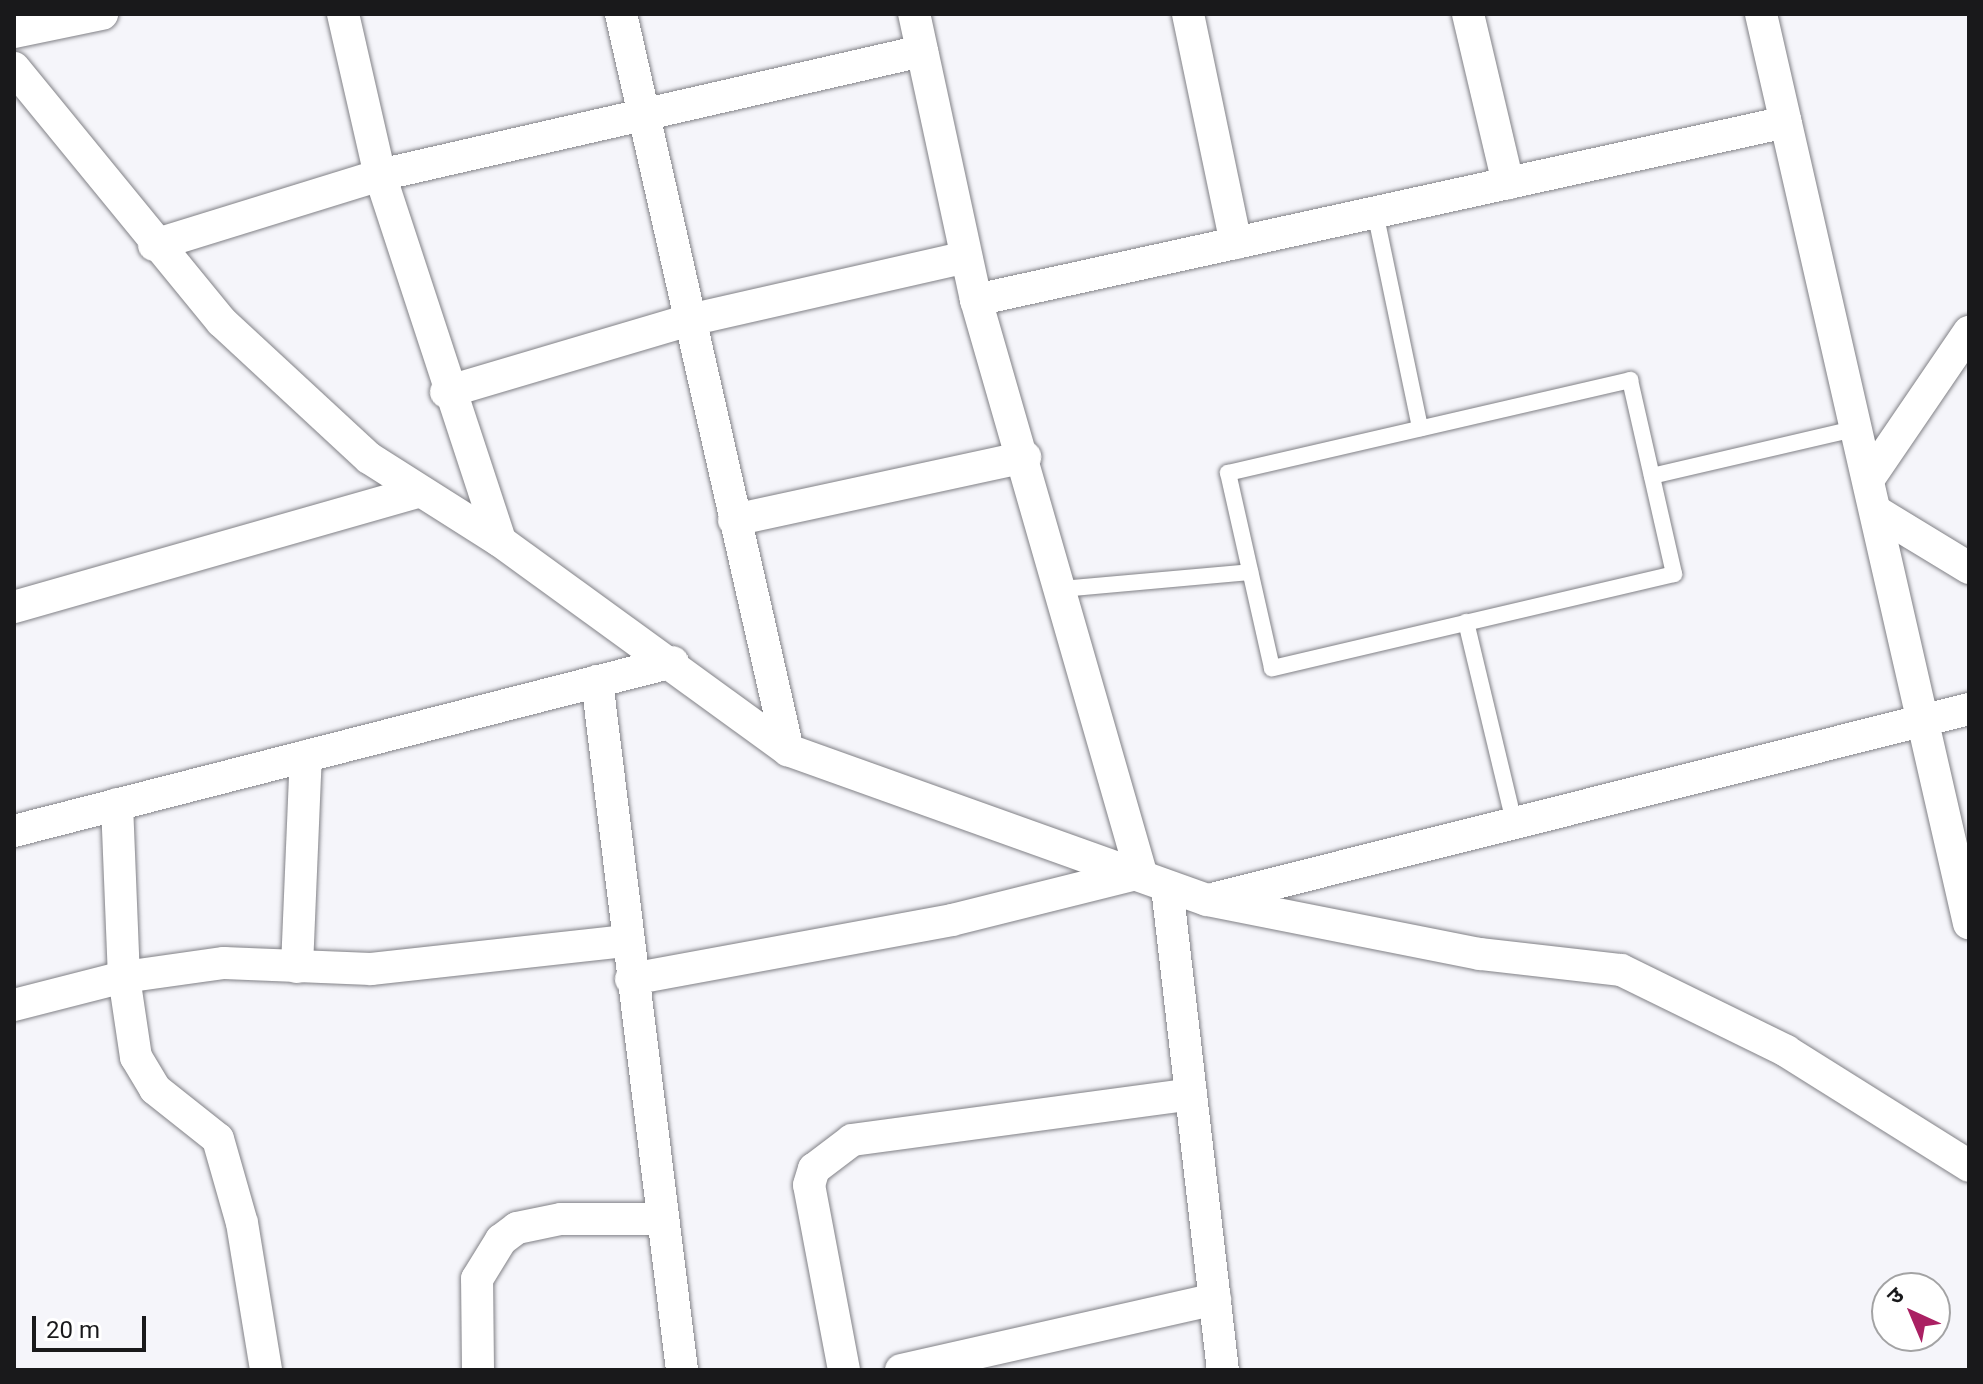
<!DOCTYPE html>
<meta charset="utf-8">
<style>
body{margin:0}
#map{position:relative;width:1983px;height:1384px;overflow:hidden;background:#f5f5fa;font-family:Roboto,"Noto Sans Devanagari",sans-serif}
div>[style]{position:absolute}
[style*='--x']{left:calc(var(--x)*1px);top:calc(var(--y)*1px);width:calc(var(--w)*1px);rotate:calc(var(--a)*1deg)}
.roads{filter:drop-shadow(0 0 2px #818186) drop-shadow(0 0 2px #818186)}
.lane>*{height:16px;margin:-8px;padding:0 8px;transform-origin:8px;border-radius:8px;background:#fff}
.street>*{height:32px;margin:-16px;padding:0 16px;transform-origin:16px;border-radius:16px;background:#fff}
span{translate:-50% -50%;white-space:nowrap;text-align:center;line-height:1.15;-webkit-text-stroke:7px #fff;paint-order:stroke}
.frame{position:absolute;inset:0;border:16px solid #19191b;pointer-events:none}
.north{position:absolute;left:1871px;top:1272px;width:80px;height:80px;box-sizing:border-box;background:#fff;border:2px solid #a3a3a4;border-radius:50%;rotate:316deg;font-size:22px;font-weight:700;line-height:32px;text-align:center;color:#19191b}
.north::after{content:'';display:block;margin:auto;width:28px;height:36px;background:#aa2063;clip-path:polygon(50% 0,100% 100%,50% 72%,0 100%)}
.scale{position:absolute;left:32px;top:1316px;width:114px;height:36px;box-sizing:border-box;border:4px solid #19191b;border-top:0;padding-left:10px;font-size:24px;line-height:28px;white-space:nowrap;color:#19191b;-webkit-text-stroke:6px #fff;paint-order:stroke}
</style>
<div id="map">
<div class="roads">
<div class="lane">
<i style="--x:1375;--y:212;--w:221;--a:78.2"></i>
<i style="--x:1630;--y:380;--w:199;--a:77.2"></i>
<i style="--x:1674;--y:574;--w:413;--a:166.8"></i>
<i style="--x:1272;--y:668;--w:200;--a:-102.7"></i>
<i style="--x:1228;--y:473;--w:413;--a:-13"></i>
<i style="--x:1652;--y:476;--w:212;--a:-13.1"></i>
<i style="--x:1061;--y:589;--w:190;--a:-5.1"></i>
<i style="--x:1466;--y:622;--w:206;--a:76.5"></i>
</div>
<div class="street">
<i style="--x:343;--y:14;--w:165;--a:77.1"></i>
<i style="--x:380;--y:175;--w:385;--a:71.8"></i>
<i style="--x:621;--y:14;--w:755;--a:77.22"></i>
<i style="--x:1188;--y:14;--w:234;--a:78.2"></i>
<i style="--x:1468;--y:14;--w:174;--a:76.7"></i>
<i style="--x:1761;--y:14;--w:933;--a:77.12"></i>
<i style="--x:14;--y:32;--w:90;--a:-11.6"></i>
<i style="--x:14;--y:68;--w:328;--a:50.7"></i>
<i style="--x:222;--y:322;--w:200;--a:42.8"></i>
<i style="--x:369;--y:458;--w:155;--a:32.4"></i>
<i style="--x:500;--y:541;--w:356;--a:36"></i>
<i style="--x:788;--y:750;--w:445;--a:19.7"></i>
<i style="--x:1207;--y:900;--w:278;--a:11.2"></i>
<i style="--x:1480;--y:954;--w:142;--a:6.5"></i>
<i style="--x:1621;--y:970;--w:184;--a:26.1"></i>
<i style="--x:1786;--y:1051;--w:216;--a:32.1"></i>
<i style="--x:154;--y:245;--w:237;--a:-17.2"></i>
<i style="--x:380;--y:175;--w:556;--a:-12.89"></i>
<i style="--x:976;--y:300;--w:829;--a:-12.39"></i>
<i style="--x:446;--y:392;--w:253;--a:-16.5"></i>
<i style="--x:689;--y:320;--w:284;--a:-12.8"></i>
<i style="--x:1870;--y:477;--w:176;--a:-55.7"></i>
<i style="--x:1877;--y:512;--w:108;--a:31.3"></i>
<i style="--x:734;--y:520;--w:298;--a:-12.2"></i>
<i style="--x:14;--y:607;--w:420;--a:-15.9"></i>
<i style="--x:597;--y:681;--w:694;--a:82.97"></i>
<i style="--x:117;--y:804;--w:173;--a:87.7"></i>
<i style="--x:124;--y:977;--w:81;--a:81.5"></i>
<i style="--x:136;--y:1057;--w:37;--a:59"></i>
<i style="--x:155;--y:1089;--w:80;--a:38.4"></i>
<i style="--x:218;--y:1139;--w:87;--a:74.1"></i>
<i style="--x:242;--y:1223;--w:149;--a:80.7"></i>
<i style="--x:14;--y:831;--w:680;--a:-14.38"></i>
<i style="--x:1167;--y:887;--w:486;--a:83.4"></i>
<i style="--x:1216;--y:898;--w:776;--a:-14.09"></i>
<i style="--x:297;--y:967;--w:211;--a:-87.6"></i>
<i style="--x:631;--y:979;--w:326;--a:-10.4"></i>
<i style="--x:952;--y:920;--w:195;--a:-14"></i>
<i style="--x:1141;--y:873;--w:596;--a:-106.06"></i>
<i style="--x:976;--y:300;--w:293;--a:-102.2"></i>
<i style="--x:14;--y:1005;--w:114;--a:-14.3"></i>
<i style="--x:124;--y:977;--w:101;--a:-8"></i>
<i style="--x:224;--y:963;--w:147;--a:2.3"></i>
<i style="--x:371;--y:969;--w:257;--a:-6.3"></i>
<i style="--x:478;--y:1370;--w:91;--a:-90.6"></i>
<i style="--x:477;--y:1279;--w:46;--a:-58.4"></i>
<i style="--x:501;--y:1240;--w:20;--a:-37"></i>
<i style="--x:517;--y:1228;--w:45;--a:-11.6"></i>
<i style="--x:561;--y:1219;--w:101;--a:0"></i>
<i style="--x:844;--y:1370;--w:188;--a:-100.7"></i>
<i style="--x:809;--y:1185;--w:17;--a:-73"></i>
<i style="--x:814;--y:1169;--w:48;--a:-37.3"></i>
<i style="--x:852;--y:1140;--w:342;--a:-7.7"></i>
<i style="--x:901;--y:1370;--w:322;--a:-12.7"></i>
</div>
</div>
<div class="frame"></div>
<div class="north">उ</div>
<div class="scale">20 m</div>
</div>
